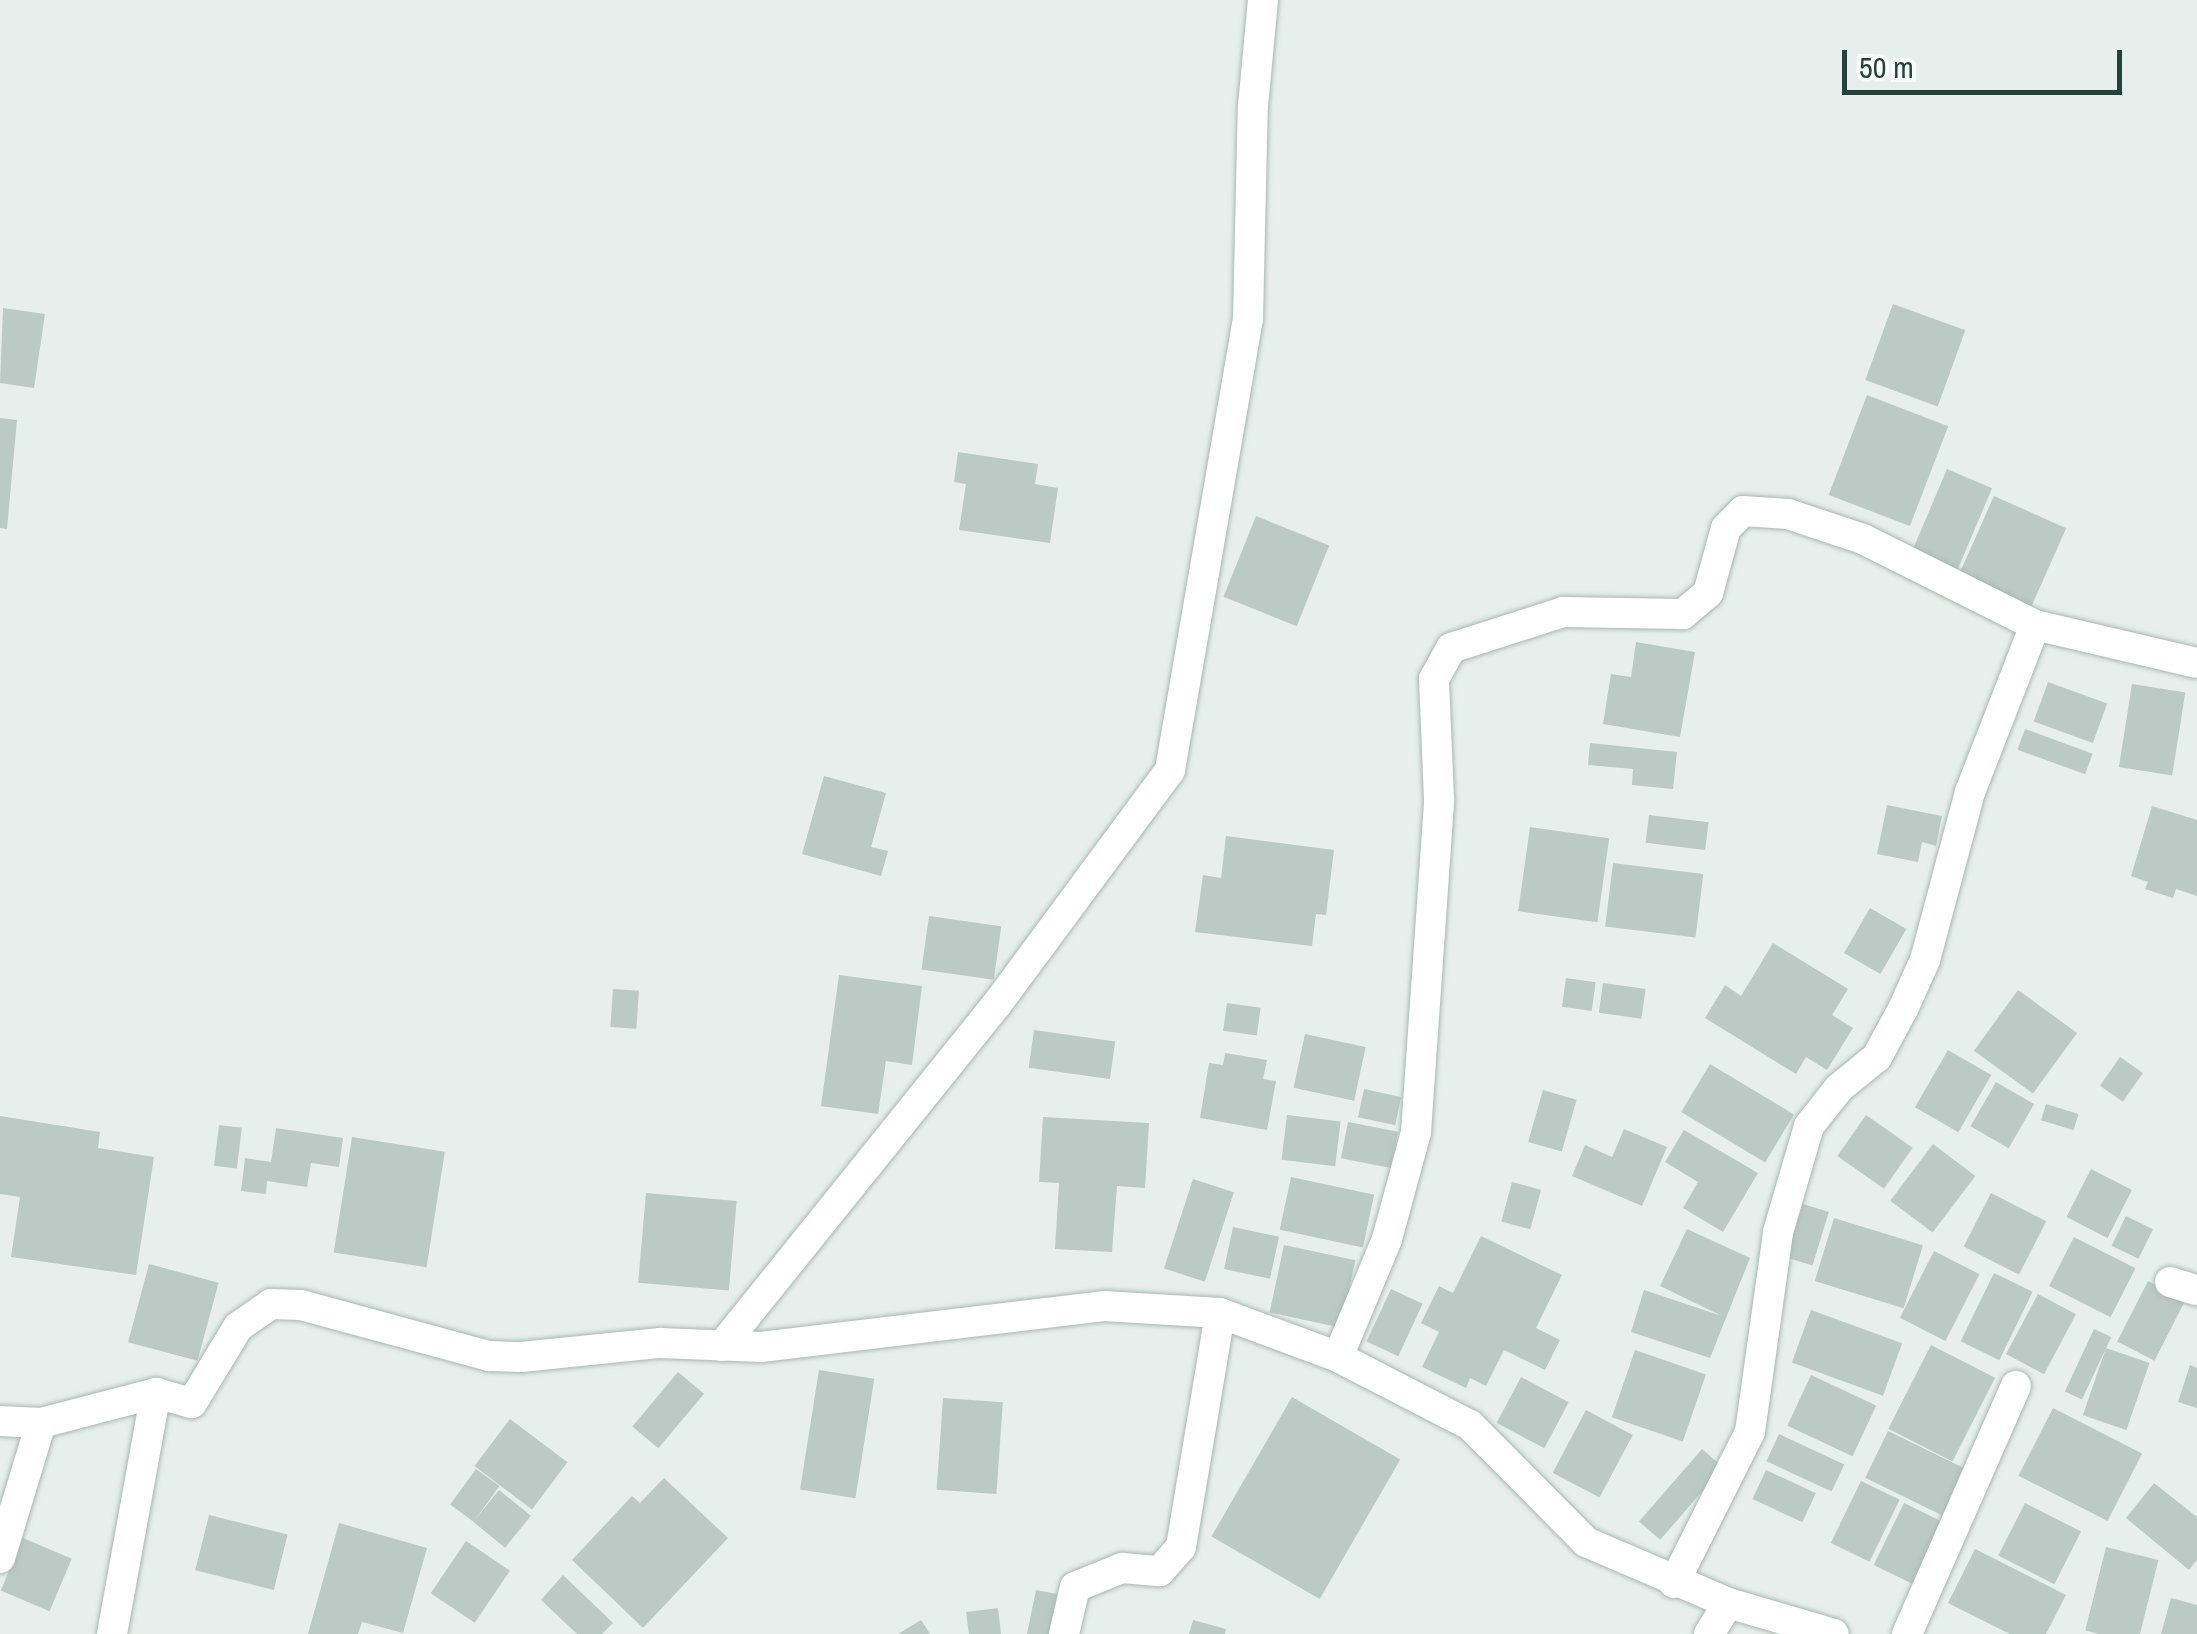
<!DOCTYPE html>
<style>
body{margin:0}
#map{position:relative;width:2197px;height:1634px;overflow:hidden;background:#e6efeb;font-family:"Archivo Narrow",sans-serif}
div>[style]{position:absolute}
[style*='--x']{left:calc(var(--x)*1px);top:calc(var(--y)*1px);width:calc(var(--w)*1px);rotate:calc(var(--a)*1deg)}
.building>*{inset:0;background:#bbcac4;transform-origin:0 0}
.roads{filter:drop-shadow(0 0 2px #a8b8b2) drop-shadow(0 0 2px #a8b8b2)}
.minor>*{height:30px;margin:-15px;padding:0 15px;transform-origin:15px;border-radius:15px;background:#fff}
span{translate:-50% -50%;white-space:nowrap;text-align:center;line-height:1.15;-webkit-text-stroke:8px #f7fbf9;paint-order:stroke}
.scale{position:absolute;left:1842px;top:50px;width:280px;height:45px;box-sizing:border-box;border:5px solid #24423a;border-top:0;padding-left:12px;font-size:30px;line-height:35px;white-space:nowrap;color:#24423a;-webkit-text-stroke:8px #f7fbf9;paint-order:stroke}
</style>
<div id="map">
<div class="building">
<i style="left:1893px;top:304px;width:77px;height:81px;rotate:20deg"></i>
<i style="clip-path:polygon(3px 308px,45px 314px,34px 388px,0 383px)"></i>
<i style="left:1867px;top:395px;width:87px;height:107px;rotate:21deg"></i>
<i style="clip-path:polygon(0 418px,17px 420px,7px 529px,0 528px)"></i>
<i style="clip-path:polygon(958px 452px,1038px 464px,1035px 484px,1058px 488px,1050px 543px,959px 530px,966px 484px,954px 482px)"></i>
<i style="left:1947px;top:469px;width:49px;height:88px;rotate:23deg"></i>
<i style="left:1994px;top:496px;width:79px;height:89px;rotate:24deg"></i>
<i style="left:1256px;top:516px;width:79px;height:87px;rotate:22deg"></i>
<i style="clip-path:polygon(1636px 642px,1695px 652px,1680px 737px,1603px 724px,1611px 674px,1631px 677px)"></i>
<i style="left:2048px;top:682px;width:63px;height:42px;rotate:20deg"></i>
<i style="left:2132px;top:684px;width:54px;height:84px;rotate:9deg"></i>
<i style="left:2025px;top:729px;width:72px;height:22px;rotate:20deg"></i>
<i style="clip-path:polygon(1590px 743px,1677px 752px,1673px 789px,1632px 785px,1633px 769px,1588px 765px)"></i>
<i style="clip-path:polygon(824px 776px,886px 793px,871px 847px,888px 851px,881px 876px,802px 854px)"></i>
<i style="clip-path:polygon(1887px 805px,1942px 816px,1936px 846px,1922px 842px,1918px 862px,1877px 854px)"></i>
<i style="clip-path:polygon(2152px 806px,2197px 820px,2197px 896px,2176px 889px,2173px 898px,2145px 889px,2148px 882px,2131px 876px)"></i>
<i style="left:1649px;top:815px;width:60px;height:28px;rotate:7deg"></i>
<i style="left:1530px;top:827px;width:80px;height:85px;rotate:8deg"></i>
<i style="clip-path:polygon(1226px 836px,1334px 850px,1326px 915px,1316px 914px,1312px 946px,1195px 932px,1203px 875px,1221px 878px)"></i>
<i style="left:1613px;top:863px;width:91px;height:64px;rotate:7deg"></i>
<i style="left:1870px;top:908px;width:42px;height:52px;rotate:30deg"></i>
<i style="left:929px;top:916px;width:73px;height:54px;rotate:8deg"></i>
<i style="clip-path:polygon(1773px 943px,1848px 989px,1832px 1015px,1853px 1028px,1827px 1070px,1806px 1057px,1796px 1074px,1705px 1018px,1725px 985px,1741px 996px)"></i>
<i style="clip-path:polygon(839px 975px,922px 986px,912px 1065px,886px 1061px,878px 1114px,821px 1106px)"></i>
<i style="left:1566px;top:978px;width:30px;height:29px;rotate:8deg"></i>
<i style="left:1603px;top:983px;width:43px;height:30px;rotate:8deg"></i>
<i style="left:613px;top:989px;width:26px;height:38px;rotate:4deg"></i>
<i style="left:2018px;top:990px;width:73px;height:75px;rotate:36deg"></i>
<i style="left:1227px;top:1003px;width:34px;height:28px;rotate:8deg"></i>
<i style="left:1034px;top:1030px;width:82px;height:38px;rotate:8deg"></i>
<i style="left:1305px;top:1034px;width:62px;height:55px;rotate:12deg"></i>
<i style="left:1948px;top:1050px;width:50px;height:66px;rotate:30deg"></i>
<i style="clip-path:polygon(1225px 1053px,1267px 1060px,1263px 1079px,1276px 1081px,1267px 1130px,1200px 1118px,1209px 1063px,1223px 1065px)"></i>
<i style="left:2120px;top:1057px;width:28px;height:35px;rotate:35deg"></i>
<i style="left:1710px;top:1064px;width:98px;height:56px;rotate:31deg"></i>
<i style="left:1996px;top:1082px;width:44px;height:51px;rotate:30deg"></i>
<i style="left:1364px;top:1089px;width:38px;height:29px;rotate:12deg"></i>
<i style="left:1543px;top:1090px;width:35px;height:54px;rotate:16deg"></i>
<i style="left:2046px;top:1104px;width:34px;height:17px;rotate:17deg"></i>
<i style="left:1287px;top:1115px;width:54px;height:45px;rotate:7deg"></i>
<i style="left:1866px;top:1115px;width:57px;height:50px;rotate:35deg"></i>
<i style="clip-path:polygon(0 1116px,100px 1132px,98px 1148px,154px 1157px,136px 1275px,11px 1257px,20px 1197px,0 1194px)"></i>
<i style="clip-path:polygon(1043px 1117px,1149px 1123px,1145px 1188px,1117px 1186px,1112px 1252px,1055px 1249px,1059px 1183px,1039px 1182px)"></i>
<i style="left:1348px;top:1122px;width:51px;height:37px;rotate:11deg"></i>
<i style="left:219px;top:1125px;width:23px;height:41px;rotate:7deg"></i>
<i style="clip-path:polygon(276px 1128px,343px 1138px,339px 1167px,311px 1163px,307px 1187px,267px 1181px,266px 1194px,241px 1191px,245px 1158px,271px 1162px)"></i>
<i style="clip-path:polygon(1624px 1129px,1667px 1147px,1642px 1206px,1572px 1176px,1585px 1145px,1612px 1157px)"></i>
<i style="clip-path:polygon(1684px 1130px,1758px 1173px,1723px 1232px,1683px 1208px,1698px 1182px,1665px 1162px)"></i>
<i style="left:352px;top:1137px;width:94px;height:117px;rotate:9deg"></i>
<i style="left:1933px;top:1144px;width:53px;height:71px;rotate:37deg"></i>
<i style="left:2091px;top:1169px;width:46px;height:54px;rotate:27deg"></i>
<i style="left:1291px;top:1177px;width:85px;height:54px;rotate:12deg"></i>
<i style="left:1193px;top:1179px;width:43px;height:94px;rotate:18deg"></i>
<i style="left:1512px;top:1182px;width:30px;height:41px;rotate:15deg"></i>
<i style="left:646px;top:1193px;width:91px;height:90px;rotate:5deg"></i>
<i style="left:1991px;top:1193px;width:62px;height:60px;rotate:27deg"></i>
<i style="left:1803px;top:1204px;width:27px;height:56px;rotate:17deg"></i>
<i style="left:2126px;top:1216px;width:30px;height:33px;rotate:26deg"></i>
<i style="left:1834px;top:1218px;width:93px;height:66px;rotate:17deg"></i>
<i style="left:1233px;top:1227px;width:47px;height:43px;rotate:12deg"></i>
<i style="clip-path:polygon(1687px 1229px,1750px 1258px,1710px 1358px,1631px 1332px,1644px 1290px,1722px 1316px,1660px 1286px)"></i>
<i style="clip-path:polygon(1481px 1236px,1562px 1275px,1536px 1328px,1560px 1340px,1545px 1370px,1504px 1350px,1486px 1386px,1470px 1378px,1466px 1388px,1422px 1367px,1439px 1332px,1421px 1323px,1439px 1286px,1453px 1293px)"></i>
<i style="left:2074px;top:1237px;width:69px;height:55px;rotate:27deg"></i>
<i style="left:1284px;top:1245px;width:73px;height:69px;rotate:12deg"></i>
<i style="left:1934px;top:1251px;width:51px;height:75px;rotate:27deg"></i>
<i style="left:149px;top:1264px;width:72px;height:81px;rotate:15deg"></i>
<i style="left:1994px;top:1273px;width:43px;height:76px;rotate:26deg"></i>
<i style="left:2148px;top:1281px;width:42px;height:68px;rotate:27deg"></i>
<i style="left:1391px;top:1289px;width:35px;height:58px;rotate:25deg"></i>
<i style="left:2038px;top:1294px;width:43px;height:68px;rotate:28deg"></i>
<i style="left:1811px;top:1310px;width:97px;height:56px;rotate:20deg"></i>
<i style="left:2094px;top:1329px;width:19px;height:69px;rotate:25deg"></i>
<i style="left:1931px;top:1345px;width:72px;height:94px;rotate:27deg"></i>
<i style="left:2106px;top:1348px;width:46px;height:71px;rotate:19deg"></i>
<i style="left:1635px;top:1350px;width:75px;height:71px;rotate:19deg"></i>
<i style="clip-path:polygon(2190px 1365px,2197px 1368px,2197px 1408px,2178px 1402px)"></i>
<i style="left:819px;top:1370px;width:56px;height:121px;rotate:9deg"></i>
<i style="left:678px;top:1372px;width:34px;height:71px;rotate:40deg"></i>
<i style="left:1811px;top:1375px;width:72px;height:56px;rotate:25deg"></i>
<i style="left:1521px;top:1377px;width:54px;height:52px;rotate:28deg"></i>
<i style="left:1292px;top:1397px;width:125px;height:161px;rotate:30deg"></i>
<i style="left:943px;top:1398px;width:60px;height:92px;rotate:4deg"></i>
<i style="left:2053px;top:1408px;width:100px;height:76px;rotate:27deg"></i>
<i style="left:1586px;top:1410px;width:53px;height:71px;rotate:28deg"></i>
<i style="left:510px;top:1419px;width:72px;height:59px;rotate:37deg"></i>
<i style="left:1888px;top:1431px;width:86px;height:52px;rotate:26deg"></i>
<i style="left:1779px;top:1434px;width:72px;height:30px;rotate:25deg"></i>
<i style="left:1702px;top:1449px;width:28px;height:96px;rotate:41deg"></i>
<i style="left:476px;top:1469px;width:29px;height:44px;rotate:36deg"></i>
<i style="left:1766px;top:1470px;width:55px;height:32px;rotate:25deg"></i>
<i style="clip-path:polygon(664px 1478px,728px 1538px,643px 1628px,572px 1560px,632px 1496px,640px 1503px)"></i>
<i style="left:1861px;top:1481px;width:43px;height:69px;rotate:26deg"></i>
<i style="clip-path:polygon(2154px 1483px,2197px 1517px,2197px 1560px,2189px 1570px,2126px 1518px)"></i>
<i style="left:499px;top:1490px;width:41px;height:41px;rotate:39deg"></i>
<i style="left:1904px;top:1503px;width:49px;height:69px;rotate:26deg"></i>
<i style="left:2025px;top:1503px;width:63px;height:59px;rotate:27deg"></i>
<i style="left:209px;top:1515px;width:81px;height:57px;rotate:14deg"></i>
<i style="clip-path:polygon(339px 1523px,427px 1548px,403px 1633px,362px 1622px,358px 1634px,308px 1634px)"></i>
<i style="left:23px;top:1538px;width:53px;height:57px;rotate:23deg"></i>
<i style="left:466px;top:1541px;width:53px;height:63px;rotate:34deg"></i>
<i style="left:2106px;top:1547px;width:54px;height:86px;rotate:14deg"></i>
<i style="clip-path:polygon(1975px 1549px,2066px 1595px,2046px 1634px,2010px 1634px,1948px 1603px)"></i>
<i style="clip-path:polygon(563px 1575px,613px 1623px,602px 1634px,577px 1634px,541px 1600px)"></i>
<i style="clip-path:polygon(1036px 1590px,1057px 1594px,1050px 1634px,1027px 1634px)"></i>
<i style="clip-path:polygon(2171px 1598px,2197px 1605px,2197px 1634px,2161px 1634px)"></i>
<i style="clip-path:polygon(998px 1608px,1001px 1634px,969px 1634px,966px 1612px)"></i>
<i style="clip-path:polygon(921px 1620px,930px 1634px,898px 1634px)"></i>
<i style="clip-path:polygon(1193px 1620px,1226px 1629px,1225px 1634px,1189px 1634px)"></i>
</div>
<div class="roads">
<div class="minor">
<i style="--x:2170;--y:1282;--w:28;--a:17"></i>
<i style="--x:722;--y:1346;--w:439;--a:-51.2"></i>
<i style="--x:997;--y:1004;--w:291;--a:-53.5"></i>
<i style="--x:1170;--y:770;--w:458;--a:-80.2"></i>
<i style="--x:1248;--y:319;--w:213;--a:-88.7"></i>
<i style="--x:1253;--y:106;--w:106;--a:-84.6"></i>
<i style="--x:1338;--y:1357;--w:128;--a:-67.4"></i>
<i style="--x:1387;--y:1239;--w:111;--a:-74.8"></i>
<i style="--x:1416;--y:1132;--w:334;--a:-86"></i>
<i style="--x:1439;--y:799;--w:120;--a:-92.4"></i>
<i style="--x:1434;--y:679;--w:35;--a:-61"></i>
<i style="--x:1451;--y:648;--w:118;--a:-17.8"></i>
<i style="--x:1563;--y:612;--w:120;--a:1"></i>
<i style="--x:1683;--y:614;--w:33;--a:-40"></i>
<i style="--x:1708;--y:593;--w:67;--a:-74.5"></i>
<i style="--x:1726;--y:528;--w:24;--a:-45"></i>
<i style="--x:1743;--y:511;--w:45;--a:3.8"></i>
<i style="--x:1788;--y:514;--w:79;--a:18.4"></i>
<i style="--x:1863;--y:539;--w:192;--a:26.6"></i>
<i style="--x:0;--y:1421;--w:41;--a:2.8"></i>
<i style="--x:41;--y:1423;--w:119;--a:-14.6"></i>
<i style="--x:156;--y:1393;--w:37;--a:16"></i>
<i style="--x:192;--y:1403;--w:89;--a:-58.8"></i>
<i style="--x:238;--y:1327;--w:40;--a:-34.9"></i>
<i style="--x:271;--y:1304;--w:30;--a:2"></i>
<i style="--x:301;--y:1305;--w:195;--a:15.2"></i>
<i style="--x:489;--y:1356;--w:32;--a:2"></i>
<i style="--x:521;--y:1357;--w:140;--a:-5.8"></i>
<i style="--x:660;--y:1343;--w:101;--a:2.3"></i>
<i style="--x:761;--y:1347;--w:345;--a:-6.8"></i>
<i style="--x:1104;--y:1306;--w:116;--a:3.5"></i>
<i style="--x:1220;--y:1313;--w:126;--a:20.4"></i>
<i style="--x:1338;--y:1357;--w:148;--a:27.3"></i>
<i style="--x:1470;--y:1425;--w:165;--a:45.2"></i>
<i style="--x:1586;--y:1542;--w:155;--a:23.2"></i>
<i style="--x:1728;--y:1603;--w:110;--a:16.3"></i>
<i style="--x:0;--y:1558;--w:141;--a:-73.1"></i>
<i style="--x:1674;--y:1583;--w:169;--a:-63.3"></i>
<i style="--x:1750;--y:1432;--w:202;--a:-82"></i>
<i style="--x:1778;--y:1232;--w:110;--a:-73.7"></i>
<i style="--x:1809;--y:1126;--w:48;--a:-51.7"></i>
<i style="--x:1839;--y:1088;--w:49;--a:-39.2"></i>
<i style="--x:1877;--y:1057;--w:55;--a:-61.6"></i>
<i style="--x:1903;--y:1009;--w:54;--a:-65.8"></i>
<i style="--x:1925;--y:960;--w:174;--a:-75"></i>
<i style="--x:1970;--y:792;--w:179;--a:-68.7"></i>
<i style="--x:2035;--y:625;--w:166;--a:13.2"></i>
<i style="--x:112;--y:1634;--w:245;--a:-79.7"></i>
<i style="--x:1064;--y:1634;--w:48;--a:-76.8"></i>
<i style="--x:1075;--y:1587;--w:51;--a:-22"></i>
<i style="--x:1122;--y:1568;--w:38;--a:5"></i>
<i style="--x:1160;--y:1571;--w:32;--a:-49"></i>
<i style="--x:1181;--y:1547;--w:237;--a:-80.5"></i>
<i style="--x:1709;--y:1634;--w:36;--a:-58"></i>
<i style="--x:1907;--y:1634;--w:271;--a:-66.3"></i>
</div>
</div>
<div class="scale">50 m</div>
</div>
